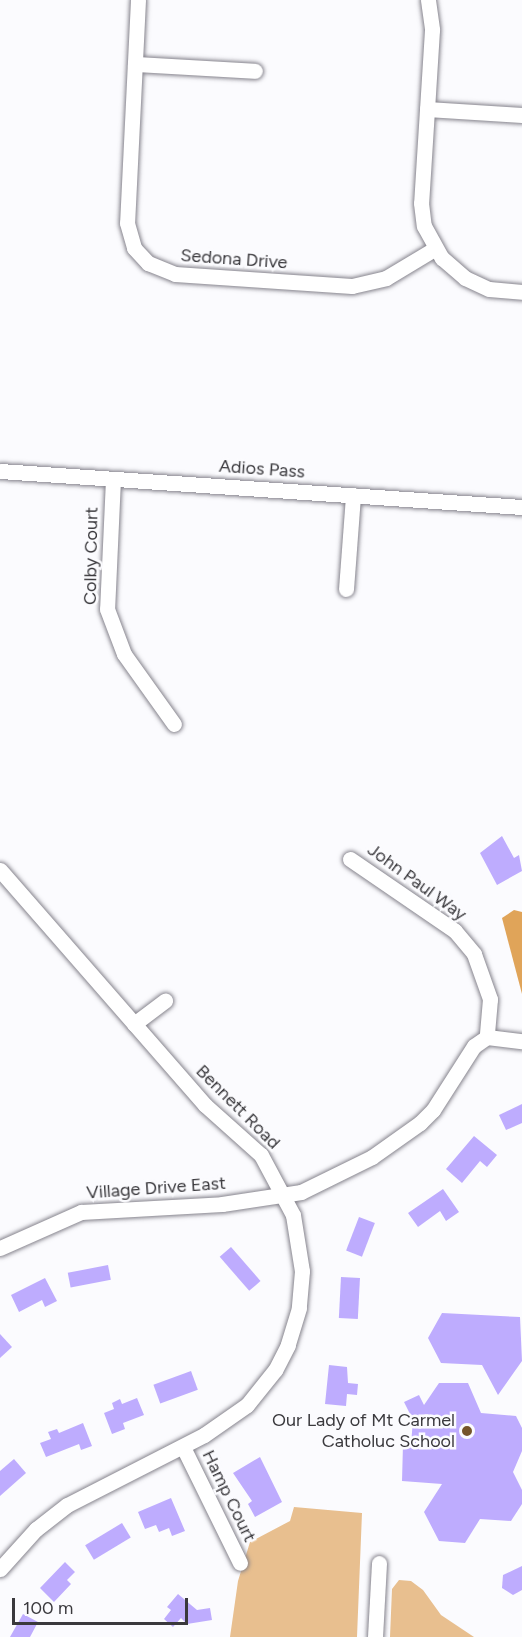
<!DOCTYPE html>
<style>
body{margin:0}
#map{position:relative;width:522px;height:1637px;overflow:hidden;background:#fbfbfe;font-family:Figtree,sans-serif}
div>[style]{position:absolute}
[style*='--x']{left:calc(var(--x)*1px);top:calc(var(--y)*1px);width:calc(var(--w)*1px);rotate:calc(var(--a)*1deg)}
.green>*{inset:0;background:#e8bf8f}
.water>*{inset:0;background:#e0a459}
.building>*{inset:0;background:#beacfe;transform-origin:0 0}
.roads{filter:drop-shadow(0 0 2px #86848d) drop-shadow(0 0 2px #86848d)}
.minor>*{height:15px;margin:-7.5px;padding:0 7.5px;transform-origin:7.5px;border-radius:7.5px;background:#fff}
.dots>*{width:16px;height:16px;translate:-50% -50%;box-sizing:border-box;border:3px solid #fbfbfe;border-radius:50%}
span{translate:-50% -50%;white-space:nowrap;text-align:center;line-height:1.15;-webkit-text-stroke:5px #fbfbfe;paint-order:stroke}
.street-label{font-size:18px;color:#3a393d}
.poi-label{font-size:18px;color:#3a393d}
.right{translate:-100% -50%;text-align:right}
.scale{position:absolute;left:12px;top:1598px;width:176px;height:27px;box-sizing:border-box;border:3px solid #3a393d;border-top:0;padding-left:8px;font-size:18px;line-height:21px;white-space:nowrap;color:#3a393d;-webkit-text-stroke:4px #fbfbfe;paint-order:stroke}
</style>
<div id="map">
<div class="green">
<i style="clip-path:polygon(294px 1507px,362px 1513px,357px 1637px,230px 1637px,238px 1581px,250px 1542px,290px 1521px)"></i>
<i style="clip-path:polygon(399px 1580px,411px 1581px,423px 1590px,441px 1615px,474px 1637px,390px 1637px,392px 1589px)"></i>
</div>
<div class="water">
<i style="clip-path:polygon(514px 910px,522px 912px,522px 994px,502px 918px)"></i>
</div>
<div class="building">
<i style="clip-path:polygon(502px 836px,514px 858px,519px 855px,522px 871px,497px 885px,480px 853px)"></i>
<i style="clip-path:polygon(522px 1104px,522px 1123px,506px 1130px,499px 1115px)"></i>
<i style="clip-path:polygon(474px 1136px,497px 1155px,487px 1167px,480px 1161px,462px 1183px,446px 1169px)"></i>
<i style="clip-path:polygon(443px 1189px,459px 1212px,446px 1221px,440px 1211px,418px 1227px,408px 1213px)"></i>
<i style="left:359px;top:1217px;width:17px;height:36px;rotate:21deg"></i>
<i style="left:231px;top:1247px;width:45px;height:15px;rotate:49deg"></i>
<i style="left:108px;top:1265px;width:15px;height:41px;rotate:79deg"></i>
<i style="left:341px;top:1277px;width:19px;height:41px;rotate:3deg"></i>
<i style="clip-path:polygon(45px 1278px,57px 1301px,45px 1307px,42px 1300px,19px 1312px,11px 1295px)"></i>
<i style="clip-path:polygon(442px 1313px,520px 1317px,522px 1361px,498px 1395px,482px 1365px,441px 1363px,428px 1338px)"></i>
<i style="clip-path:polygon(0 1334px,12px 1347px,0 1358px)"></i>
<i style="clip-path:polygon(329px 1365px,347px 1367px,348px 1383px,358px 1384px,357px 1395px,347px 1394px,346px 1406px,325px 1404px)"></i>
<i style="left:191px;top:1371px;width:20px;height:40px;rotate:70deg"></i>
<i style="clip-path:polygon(439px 1383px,468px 1383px,481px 1413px,516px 1416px,522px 1428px,522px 1451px,513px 1472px,522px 1490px,522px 1504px,511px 1521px,480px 1519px,465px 1543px,439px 1541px,424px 1512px,442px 1484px,402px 1481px,403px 1444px,411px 1444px,413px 1420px,404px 1402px,419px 1395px,424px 1405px)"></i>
<i style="clip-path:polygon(137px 1398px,144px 1415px,123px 1423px,125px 1429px,112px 1434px,104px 1413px,114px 1409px,112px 1403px,120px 1399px,122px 1404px)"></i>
<i style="clip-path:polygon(83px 1423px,92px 1446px,81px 1450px,79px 1444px,46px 1457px,40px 1443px,51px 1439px,48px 1432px,57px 1429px,59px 1433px)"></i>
<i style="clip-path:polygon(260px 1457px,282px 1502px,255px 1517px,248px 1504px,252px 1501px,233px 1473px)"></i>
<i style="clip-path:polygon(14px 1459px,26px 1473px,0 1496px,0 1471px)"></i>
<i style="clip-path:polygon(171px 1498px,185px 1531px,172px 1536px,169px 1528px,159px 1532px,156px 1525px,145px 1529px,138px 1512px)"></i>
<i style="left:122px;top:1523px;width:17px;height:43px;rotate:59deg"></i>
<i style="clip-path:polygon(65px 1562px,75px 1572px,67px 1580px,71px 1584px,54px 1602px,40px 1588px)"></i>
<i style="clip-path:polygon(522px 1566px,522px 1590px,513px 1595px,502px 1588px,503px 1575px)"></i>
<i style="clip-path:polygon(178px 1594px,197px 1610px,210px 1608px,212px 1620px,187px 1624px,181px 1618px,173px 1627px,164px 1619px,171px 1610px,167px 1607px)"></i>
<i style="clip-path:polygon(23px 1614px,38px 1622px,30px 1637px,10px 1637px)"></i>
</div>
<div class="roads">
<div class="minor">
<i style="--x:138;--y:0;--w:223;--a:92.8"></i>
<i style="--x:127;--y:223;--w:26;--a:74"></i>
<i style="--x:134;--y:248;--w:21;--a:47"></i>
<i style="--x:148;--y:263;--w:29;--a:22"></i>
<i style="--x:175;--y:274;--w:177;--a:3.9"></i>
<i style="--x:352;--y:286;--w:35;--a:-13"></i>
<i style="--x:386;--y:278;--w:58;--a:-31"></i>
<i style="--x:428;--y:0;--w:30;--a:82"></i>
<i style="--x:432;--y:30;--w:173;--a:93.6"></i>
<i style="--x:421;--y:203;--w:23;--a:83"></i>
<i style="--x:424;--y:226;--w:37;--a:61"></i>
<i style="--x:442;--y:258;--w:30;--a:41"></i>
<i style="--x:465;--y:278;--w:26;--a:25"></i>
<i style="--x:489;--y:289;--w:33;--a:5"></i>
<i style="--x:135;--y:64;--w:120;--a:3.3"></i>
<i style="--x:427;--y:109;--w:95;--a:3.6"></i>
<i style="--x:0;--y:471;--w:523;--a:3.95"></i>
<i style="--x:113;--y:479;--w:130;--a:92.6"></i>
<i style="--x:107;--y:609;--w:48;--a:69.3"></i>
<i style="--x:124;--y:654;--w:86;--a:54.5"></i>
<i style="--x:346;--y:589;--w:94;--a:-85.7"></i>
<i style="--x:350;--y:859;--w:127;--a:34.4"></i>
<i style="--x:455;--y:931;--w:30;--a:50"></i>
<i style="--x:474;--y:954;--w:48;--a:70.4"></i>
<i style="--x:490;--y:999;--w:38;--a:95"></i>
<i style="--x:0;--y:870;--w:312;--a:48.9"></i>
<i style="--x:205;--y:1105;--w:75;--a:41.8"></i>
<i style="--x:261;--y:1155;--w:68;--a:61.9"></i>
<i style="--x:293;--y:1215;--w:57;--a:80.9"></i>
<i style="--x:302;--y:1271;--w:37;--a:95"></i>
<i style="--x:299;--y:1308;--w:39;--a:107"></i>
<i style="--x:288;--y:1345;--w:28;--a:117"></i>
<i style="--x:275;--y:1370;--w:45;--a:128.7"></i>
<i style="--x:247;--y:1405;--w:52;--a:145.1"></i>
<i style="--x:204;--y:1435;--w:154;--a:152.9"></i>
<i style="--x:67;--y:1505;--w:39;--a:142"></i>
<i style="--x:36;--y:1529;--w:54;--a:132"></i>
<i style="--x:134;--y:1024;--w:39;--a:-37"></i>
<i style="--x:0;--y:1248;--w:89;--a:-24"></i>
<i style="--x:81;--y:1212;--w:141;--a:-3.2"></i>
<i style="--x:222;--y:1204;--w:80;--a:-8.6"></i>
<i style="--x:301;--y:1192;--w:79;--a:-26.2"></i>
<i style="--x:372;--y:1157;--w:59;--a:-35.3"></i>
<i style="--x:420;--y:1123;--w:18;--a:-45"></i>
<i style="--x:433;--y:1110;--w:76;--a:-57.4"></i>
<i style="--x:474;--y:1046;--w:16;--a:-35"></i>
<i style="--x:487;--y:1037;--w:35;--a:7"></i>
<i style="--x:183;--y:1447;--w:129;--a:63.8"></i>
<i style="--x:375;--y:1637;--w:74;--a:-86.9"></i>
</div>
</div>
<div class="dots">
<i style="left:467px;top:1431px;background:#75542b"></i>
</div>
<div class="street-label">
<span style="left:234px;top:259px;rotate:4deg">Sedona Drive</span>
<span style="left:262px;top:469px;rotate:4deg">Adios Pass</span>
<span style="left:91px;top:556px;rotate:-89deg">Colby Court</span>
<span style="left:417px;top:882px;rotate:36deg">John Paul Way</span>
<span style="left:238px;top:1107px;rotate:45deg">Bennett Road</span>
<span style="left:156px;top:1188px;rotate:-4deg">Village Drive East</span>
<span style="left:229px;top:1496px;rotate:64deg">Hamp Court</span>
</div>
<div class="poi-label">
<span class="right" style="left:455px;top:1431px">Our Lady of Mt Carmel<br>Catholuc School</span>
</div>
<div class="scale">100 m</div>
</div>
